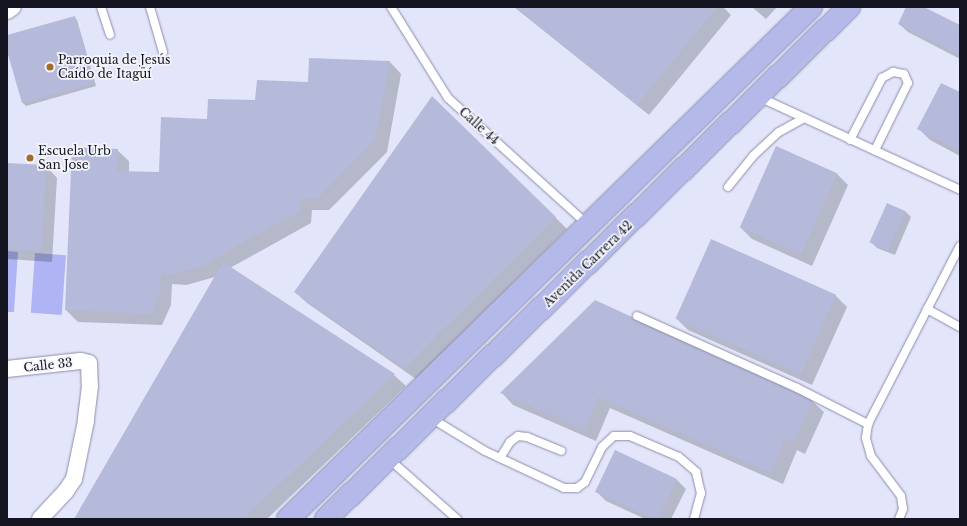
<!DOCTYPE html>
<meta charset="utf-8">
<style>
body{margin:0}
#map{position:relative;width:967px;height:526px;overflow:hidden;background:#e3e6fa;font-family:"Libre Baskerville",serif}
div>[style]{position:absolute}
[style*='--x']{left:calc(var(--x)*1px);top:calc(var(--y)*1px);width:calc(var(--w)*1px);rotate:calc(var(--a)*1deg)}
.green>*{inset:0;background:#aeb4f4;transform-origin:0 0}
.shadow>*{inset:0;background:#0003}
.building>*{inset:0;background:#b6bada;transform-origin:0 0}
.roads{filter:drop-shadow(0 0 1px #8a8dac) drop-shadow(0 0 1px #8a8dac)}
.lane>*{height:8px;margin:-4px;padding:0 4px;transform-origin:4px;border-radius:4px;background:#fff}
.street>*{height:16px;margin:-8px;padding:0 8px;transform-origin:8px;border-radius:8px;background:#fff}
.highway>*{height:22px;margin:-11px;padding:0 11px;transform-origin:11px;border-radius:11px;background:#b4b9ea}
.dots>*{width:11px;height:11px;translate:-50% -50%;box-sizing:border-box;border:2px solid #f3f4fb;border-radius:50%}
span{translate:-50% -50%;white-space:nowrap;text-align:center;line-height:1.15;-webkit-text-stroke:3.5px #f3f4fb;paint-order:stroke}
.poi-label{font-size:12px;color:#141520}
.left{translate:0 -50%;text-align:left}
.street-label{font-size:12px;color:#141520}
.frame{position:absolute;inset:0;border:8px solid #141520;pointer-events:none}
</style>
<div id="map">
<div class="green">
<i style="clip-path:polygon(7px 251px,18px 252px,14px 312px,7px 312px)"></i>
<i style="left:35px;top:253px;width:31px;height:60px;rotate:4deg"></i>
</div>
<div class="shadow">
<i style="clip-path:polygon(514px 7px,723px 7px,731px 15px,649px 115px)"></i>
<i style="clip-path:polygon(752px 7px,777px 7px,766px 19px)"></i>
<i style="clip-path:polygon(908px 7px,922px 7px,960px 26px,960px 59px,908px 32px,899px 24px)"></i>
<i style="clip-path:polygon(74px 17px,77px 20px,96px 86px,26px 106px,23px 103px,7px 47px,7px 36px)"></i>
<i style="clip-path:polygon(390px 62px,401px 74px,387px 152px,329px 210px,312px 210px,311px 223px,230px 268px,394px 375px,406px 386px,267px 519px,75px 519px,215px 277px,186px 285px,172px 284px,171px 305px,162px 325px,78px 322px,66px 310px,117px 150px,129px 161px,129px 172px,160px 173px,208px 120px,309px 83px)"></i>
<i style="clip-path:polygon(960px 93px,960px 156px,930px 140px,918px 128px)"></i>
<i style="clip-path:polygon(7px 164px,46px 166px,57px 178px,52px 262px,7px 259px)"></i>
<i style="clip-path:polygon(837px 174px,848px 185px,812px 266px,752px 239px,740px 227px)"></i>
<i style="clip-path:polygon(887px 204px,905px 211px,911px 217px,895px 255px,877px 248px,871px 242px)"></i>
<i style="clip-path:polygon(555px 217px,567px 229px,416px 379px,307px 303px,295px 292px)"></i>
<i style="clip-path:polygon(712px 240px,836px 296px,847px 307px,812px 385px,688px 330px,676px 318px)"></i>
<i style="clip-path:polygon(502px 393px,812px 401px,824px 412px,805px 454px,797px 450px,783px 484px,610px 408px,596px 441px,513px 405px)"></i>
<i style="clip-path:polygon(615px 451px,677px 480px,686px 489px,671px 519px,645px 519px,606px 501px,597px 492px)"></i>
</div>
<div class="building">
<i style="clip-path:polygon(516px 7px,717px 7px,637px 105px)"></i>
<i style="clip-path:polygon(906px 7px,924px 7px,960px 25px,960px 55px,898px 24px)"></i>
<i style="clip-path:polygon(75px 16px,94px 83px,22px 103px,7px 51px,7px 35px)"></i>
<i style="clip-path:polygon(309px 58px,390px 61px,375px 140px,317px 199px,301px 198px,300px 212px,250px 238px,203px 266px,174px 274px,161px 273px,160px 293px,151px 314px,65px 310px,72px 147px,118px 149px,117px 171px,159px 172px,161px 117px,207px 119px,208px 99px,255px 100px,257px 80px,308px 82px)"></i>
<i style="clip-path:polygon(941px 83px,960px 92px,960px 151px,917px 129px)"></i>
<i style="clip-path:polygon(432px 96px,556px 217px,404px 368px,294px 292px)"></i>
<i style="left:776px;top:146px;width:67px;height:89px;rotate:24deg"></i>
<i style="left:7px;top:163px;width:39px;height:86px;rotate:3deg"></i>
<i style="left:887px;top:203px;width:20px;height:43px;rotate:24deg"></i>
<i style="left:711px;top:239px;width:137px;height:87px;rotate:24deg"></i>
<i style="clip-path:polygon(223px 262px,395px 374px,243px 519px,74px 519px)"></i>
<i style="clip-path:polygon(595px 300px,813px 400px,793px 443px,785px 439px,771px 473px,598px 397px,584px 430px,500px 393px)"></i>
<i style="clip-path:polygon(615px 450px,677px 479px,658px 519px,654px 519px,595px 492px)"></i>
</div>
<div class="roads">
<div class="lane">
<i style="--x:101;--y:7;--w:29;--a:72"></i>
<i style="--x:150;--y:7;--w:47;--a:73.9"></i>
<i style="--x:391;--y:7;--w:107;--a:57.9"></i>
<i style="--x:448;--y:98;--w:189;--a:42.2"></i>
<i style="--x:759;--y:97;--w:221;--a:24.8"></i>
<i style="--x:850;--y:140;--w:70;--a:-62.7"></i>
<i style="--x:882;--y:78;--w:13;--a:-29"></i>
<i style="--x:893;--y:72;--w:11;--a:10"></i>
<i style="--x:904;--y:74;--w:10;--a:66"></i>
<i style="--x:908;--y:83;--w:75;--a:116.2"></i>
<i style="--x:728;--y:187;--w:40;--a:-51"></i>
<i style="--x:753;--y:156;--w:35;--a:-43"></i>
<i style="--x:779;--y:132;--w:29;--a:-29"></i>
<i style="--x:927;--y:309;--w:38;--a:29"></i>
<i style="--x:637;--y:316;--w:175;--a:24.2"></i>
<i style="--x:797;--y:388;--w:80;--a:26.9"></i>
<i style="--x:431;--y:418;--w:63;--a:31.4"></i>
<i style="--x:485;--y:451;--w:87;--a:25.1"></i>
<i style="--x:564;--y:488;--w:13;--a:0"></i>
<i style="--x:577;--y:488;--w:10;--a:-37"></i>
<i style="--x:585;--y:482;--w:39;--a:-64"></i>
<i style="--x:602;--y:447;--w:16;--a:-43"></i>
<i style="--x:614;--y:436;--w:16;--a:0"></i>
<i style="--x:630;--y:436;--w:53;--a:23.2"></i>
<i style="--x:679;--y:457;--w:23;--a:41"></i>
<i style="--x:696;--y:472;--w:22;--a:77"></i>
<i style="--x:701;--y:493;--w:27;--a:105"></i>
<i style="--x:500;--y:458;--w:19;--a:-58"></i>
<i style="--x:510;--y:442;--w:10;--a:-37"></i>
<i style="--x:518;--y:436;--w:9;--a:6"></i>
<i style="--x:527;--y:437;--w:37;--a:22"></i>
<i style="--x:389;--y:459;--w:91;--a:41.4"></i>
<i style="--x:899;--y:519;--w:11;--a:-68"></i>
<i style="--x:903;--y:509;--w:13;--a:-99"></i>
<i style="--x:901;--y:496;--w:50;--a:-126.9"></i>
<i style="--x:871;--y:456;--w:19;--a:-106"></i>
<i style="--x:866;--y:438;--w:14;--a:-82"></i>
<i style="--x:868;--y:424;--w:200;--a:-62.7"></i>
</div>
<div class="street">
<i style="--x:7;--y:11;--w:7;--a:-34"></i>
<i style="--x:7;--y:369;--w:74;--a:-6.2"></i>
<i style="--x:81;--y:361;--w:8;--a:14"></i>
<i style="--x:89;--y:363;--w:23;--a:88"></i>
<i style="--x:90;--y:386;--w:35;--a:97"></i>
<i style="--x:86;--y:421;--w:59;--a:101.7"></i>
<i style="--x:74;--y:479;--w:14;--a:124"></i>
<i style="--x:66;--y:491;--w:38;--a:133"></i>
</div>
<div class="highway">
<i style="--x:288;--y:519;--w:732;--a:-44.39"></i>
<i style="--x:326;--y:519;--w:732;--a:-44.39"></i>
</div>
</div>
<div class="dots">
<i style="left:50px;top:67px;background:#a16c25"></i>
<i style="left:30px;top:158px;background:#a16c25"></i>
</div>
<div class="poi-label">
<span class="left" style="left:58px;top:67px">Parroquia de Jesús<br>Caído de Itagüí</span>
<span class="left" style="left:38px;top:158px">Escuela Urb<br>San Jose</span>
</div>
<div class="street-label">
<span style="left:479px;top:126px;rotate:42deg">Calle 44</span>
<span style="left:588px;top:264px;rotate:-44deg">Avenida Carrera 42</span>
<span style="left:48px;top:365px;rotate:-6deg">Calle 33</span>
</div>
<div class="frame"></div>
</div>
